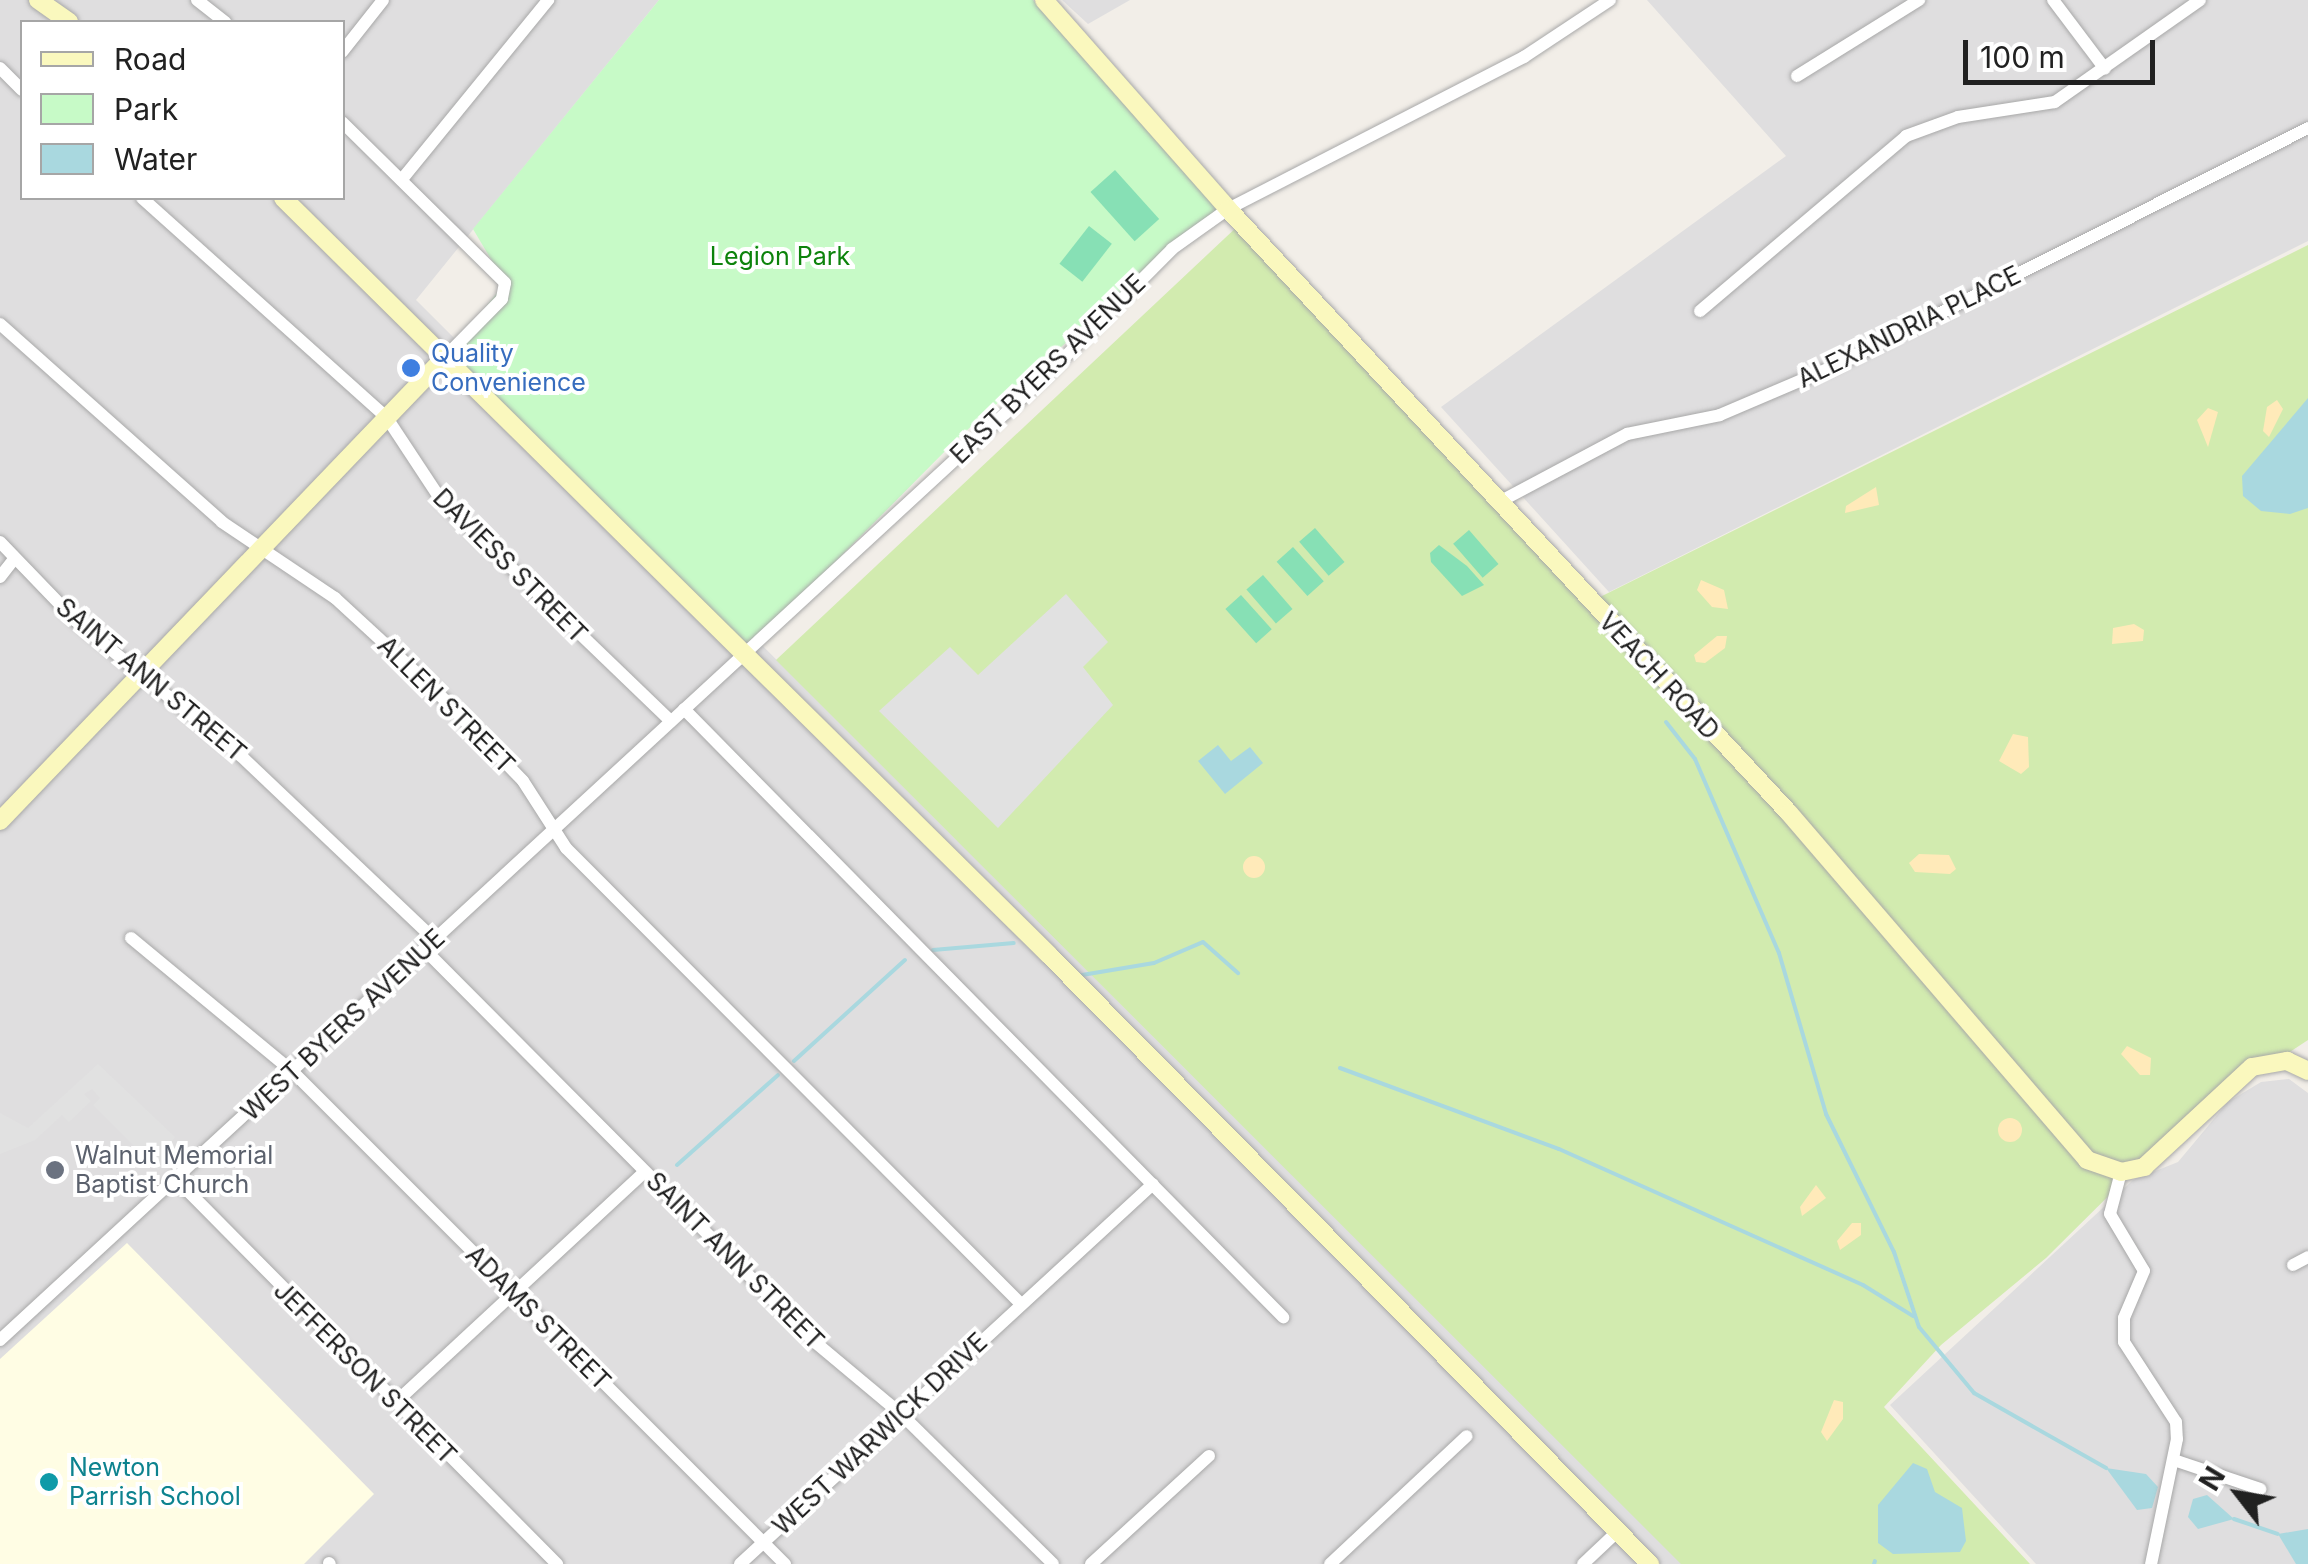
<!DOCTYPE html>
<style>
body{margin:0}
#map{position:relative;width:2308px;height:1564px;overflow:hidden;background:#f2eee8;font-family:Inter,sans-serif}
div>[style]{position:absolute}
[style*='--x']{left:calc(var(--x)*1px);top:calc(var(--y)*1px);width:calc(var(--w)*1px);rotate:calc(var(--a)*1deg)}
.residential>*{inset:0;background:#dfdedf}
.education>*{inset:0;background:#fffde4}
.grass>*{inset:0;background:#d2ebaf}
.sand>*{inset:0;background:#ffeab9}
.round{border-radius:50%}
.park>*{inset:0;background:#c7fac7}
.pitch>*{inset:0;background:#87e0b5;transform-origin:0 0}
.parking>*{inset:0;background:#e1e1e1}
.water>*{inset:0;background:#a9d8df}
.stream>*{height:4px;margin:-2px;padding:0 2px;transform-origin:2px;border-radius:2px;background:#a9d8df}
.roads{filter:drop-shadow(0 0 2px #a8a8a8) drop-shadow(0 0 2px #a8a8a8)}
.street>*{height:12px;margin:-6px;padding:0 6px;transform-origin:6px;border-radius:6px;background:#fff}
.secondary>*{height:18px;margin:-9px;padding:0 9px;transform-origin:9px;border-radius:9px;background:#faf8be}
.dots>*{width:28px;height:28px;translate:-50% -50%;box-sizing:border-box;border:5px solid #fff;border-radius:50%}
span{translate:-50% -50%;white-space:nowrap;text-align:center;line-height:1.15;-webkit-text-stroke:8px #fff;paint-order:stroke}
.park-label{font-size:25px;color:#0d830c}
.street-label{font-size:25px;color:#212121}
.shop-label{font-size:25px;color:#366cbe}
.left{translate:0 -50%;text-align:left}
.worship-label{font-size:25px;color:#5b616d}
.culture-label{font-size:25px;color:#0d838f}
.legend{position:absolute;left:20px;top:20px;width:325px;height:180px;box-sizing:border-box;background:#fff;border:2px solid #a6a6a6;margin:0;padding:12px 18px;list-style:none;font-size:30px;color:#212121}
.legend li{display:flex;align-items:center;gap:20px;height:50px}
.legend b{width:50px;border:2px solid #a6a6a6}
.north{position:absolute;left:2188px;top:1444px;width:100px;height:100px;-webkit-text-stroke:8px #fff;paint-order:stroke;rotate:301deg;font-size:28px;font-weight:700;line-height:40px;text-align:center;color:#212121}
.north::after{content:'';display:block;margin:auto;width:35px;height:45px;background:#212121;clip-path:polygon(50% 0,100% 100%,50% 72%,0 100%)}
.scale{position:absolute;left:1963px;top:40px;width:192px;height:45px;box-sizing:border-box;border:5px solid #212121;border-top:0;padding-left:12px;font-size:30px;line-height:35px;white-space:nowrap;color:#212121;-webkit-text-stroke:8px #fff;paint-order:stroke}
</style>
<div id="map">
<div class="residential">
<i style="clip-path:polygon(evenodd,0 0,659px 0,416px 300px,1683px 1564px,0 1564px,0 0,22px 22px,342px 22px,342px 198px,22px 198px,22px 22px)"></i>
<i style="clip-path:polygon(1062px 0,1130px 0,1088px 24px)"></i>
<i style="clip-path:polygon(1647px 0,2308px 0,2308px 241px,1609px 592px,1441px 407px,1786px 156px)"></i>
<i style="clip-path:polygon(2289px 1079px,2308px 1093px,2308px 1564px,2036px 1564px,1890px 1405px,2133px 1180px,2178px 1162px,2228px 1102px,2261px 1082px)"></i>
</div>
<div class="education">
<i style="clip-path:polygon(127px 1243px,374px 1494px,304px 1564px,0 1564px,0 1359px)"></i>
</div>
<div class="grass">
<i style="clip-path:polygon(1241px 223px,1600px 597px,2308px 245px,2308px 1040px,2182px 1123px,2046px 1258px,1941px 1345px,1884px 1407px,2030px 1564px,1681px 1564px,776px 660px)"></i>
</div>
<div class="sand">
<i style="clip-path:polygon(2277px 400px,2283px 409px,2269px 437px,2263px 431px,2267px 407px)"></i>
<i style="clip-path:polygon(2208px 408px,2218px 412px,2208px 447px,2197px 420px)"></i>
<i style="clip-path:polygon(1876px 487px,1879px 505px,1845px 513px,1846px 506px)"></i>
<i style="clip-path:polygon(1701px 580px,1724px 590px,1728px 609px,1712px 607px,1697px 590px)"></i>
<i style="clip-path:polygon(2134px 624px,2144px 630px,2143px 641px,2112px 644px,2113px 628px)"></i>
<i style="clip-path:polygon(1717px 636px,1727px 636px,1725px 648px,1705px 663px,1696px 662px,1694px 655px)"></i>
<i style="clip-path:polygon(2013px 734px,2028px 737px,2029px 767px,2021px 774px,1999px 761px)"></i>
<i style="clip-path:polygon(1919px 854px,1949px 855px,1956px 869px,1950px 874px,1915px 872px,1909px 863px)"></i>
<i class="round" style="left:1243px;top:856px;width:22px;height:22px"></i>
<i style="clip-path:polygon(2127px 1046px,2151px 1058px,2150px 1075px,2140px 1075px,2121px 1054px)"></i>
<i class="round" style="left:1998px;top:1118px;width:24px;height:24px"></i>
<i style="clip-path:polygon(1816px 1185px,1826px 1198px,1802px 1216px,1800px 1207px)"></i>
<i style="clip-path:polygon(1852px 1223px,1861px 1223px,1861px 1235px,1840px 1250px,1837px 1241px)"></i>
<i style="clip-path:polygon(1834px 1400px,1843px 1402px,1843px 1419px,1827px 1441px,1821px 1432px)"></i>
</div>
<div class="park">
<i style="clip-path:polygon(659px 0,1033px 0,1228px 209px,1172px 249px,957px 439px,743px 655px,445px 357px,505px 283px,473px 229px)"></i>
</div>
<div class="pitch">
<i style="left:1115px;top:170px;width:66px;height:33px;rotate:48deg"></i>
<i style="left:1089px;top:226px;width:29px;height:48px;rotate:38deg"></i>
<i style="left:1315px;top:528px;width:45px;height:21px;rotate:49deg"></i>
<i style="left:1469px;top:530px;width:45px;height:21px;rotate:49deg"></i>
<i style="clip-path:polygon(1439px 545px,1467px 566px,1484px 585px,1462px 596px,1431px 562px,1430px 553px)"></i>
<i style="left:1293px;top:547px;width:46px;height:22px;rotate:48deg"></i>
<i style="left:1263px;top:575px;width:45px;height:22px;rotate:49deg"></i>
<i style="left:1241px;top:595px;width:46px;height:21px;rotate:48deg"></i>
</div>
<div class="parking">
<i style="clip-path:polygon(1066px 594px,1108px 642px,1083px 667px,1113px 705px,998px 828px,879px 711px,950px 647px,978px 675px)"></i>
<i style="clip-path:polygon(98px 1064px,175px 1137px,169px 1145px,177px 1154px,158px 1170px,93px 1105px,100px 1098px,92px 1089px,84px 1094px,91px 1101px,69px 1122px,62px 1115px,35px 1140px,0 1154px,0 1113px,28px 1128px)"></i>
</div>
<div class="water">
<i style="clip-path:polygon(2308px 398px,2308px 508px,2290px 514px,2261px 511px,2243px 496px,2242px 476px)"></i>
<i style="clip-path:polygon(1218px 745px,1231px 761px,1250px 747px,1263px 763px,1225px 794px,1198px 761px)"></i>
<i style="clip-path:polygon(1913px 1463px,1927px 1469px,1935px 1492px,1962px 1508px,1966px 1541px,1960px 1552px,1893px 1554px,1878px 1543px,1878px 1505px)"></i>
<i style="clip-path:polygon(2106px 1468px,2146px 1474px,2158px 1487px,2152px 1508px,2137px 1510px)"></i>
<i style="clip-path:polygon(2207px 1495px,2234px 1519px,2198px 1529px,2188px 1517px,2193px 1499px)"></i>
<i style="clip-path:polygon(2308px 1529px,2308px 1564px,2296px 1564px,2278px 1534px)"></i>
</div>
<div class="stream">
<i style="--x:1666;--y:722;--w:47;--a:51.9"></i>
<i style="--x:1695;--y:759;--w:211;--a:66.6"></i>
<i style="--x:1779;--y:953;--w:168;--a:73.7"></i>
<i style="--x:1826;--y:1114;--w:154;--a:63.8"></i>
<i style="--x:1894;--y:1252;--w:79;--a:71.6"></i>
<i style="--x:1919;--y:1327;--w:86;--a:50.2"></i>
<i style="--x:1974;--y:1393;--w:152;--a:29.6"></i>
<i style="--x:933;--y:950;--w:81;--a:-4.9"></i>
<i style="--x:1082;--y:975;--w:73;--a:-9.5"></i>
<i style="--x:1154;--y:963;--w:53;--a:-23.2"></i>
<i style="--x:1203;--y:942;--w:47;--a:41.5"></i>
<i style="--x:794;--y:1061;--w:150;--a:-42.3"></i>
<i style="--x:1340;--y:1068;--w:233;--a:20.3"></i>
<i style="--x:1559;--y:1149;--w:333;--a:24.1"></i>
<i style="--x:1863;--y:1285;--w:59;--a:31.8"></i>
<i style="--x:677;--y:1165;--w:135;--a:-41.7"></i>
<i style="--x:2234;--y:1519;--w:46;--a:18.8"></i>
<i style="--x:1874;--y:1564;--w:3;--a:-72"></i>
</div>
<div class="roads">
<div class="street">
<i style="--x:197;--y:0;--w:36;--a:38"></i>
<i style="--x:2053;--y:0;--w:86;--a:53"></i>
<i style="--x:342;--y:52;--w:66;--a:-51.7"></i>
<i style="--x:0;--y:68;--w:31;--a:45"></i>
<i style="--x:1797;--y:76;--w:144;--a:-31.9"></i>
<i style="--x:342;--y:122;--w:229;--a:44.6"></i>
<i style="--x:505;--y:283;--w:16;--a:101"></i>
<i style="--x:502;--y:299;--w:81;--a:134.5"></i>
<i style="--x:403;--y:178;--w:230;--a:-50.8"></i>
<i style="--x:142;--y:198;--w:329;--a:41.9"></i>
<i style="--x:387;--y:418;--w:98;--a:56.6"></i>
<i style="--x:441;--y:500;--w:319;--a:43.9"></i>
<i style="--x:1700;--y:311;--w:270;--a:-40.3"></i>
<i style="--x:1906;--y:136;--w:55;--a:-20.1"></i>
<i style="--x:1958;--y:117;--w:98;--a:-8.8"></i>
<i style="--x:2055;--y:102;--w:177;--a:-35.1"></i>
<i style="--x:0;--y:324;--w:297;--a:41.7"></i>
<i style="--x:222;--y:522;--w:136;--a:33.9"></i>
<i style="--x:335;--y:598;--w:133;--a:42.6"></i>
<i style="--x:433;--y:688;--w:129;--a:45.9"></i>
<i style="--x:523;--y:781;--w:80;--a:57.3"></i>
<i style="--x:566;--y:848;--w:641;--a:45.06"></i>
<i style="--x:1501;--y:501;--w:143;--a:-28"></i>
<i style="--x:1627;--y:434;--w:95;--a:-11.5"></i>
<i style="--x:1720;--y:415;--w:125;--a:-23.1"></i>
<i style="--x:1835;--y:366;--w:530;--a:-26.71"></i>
<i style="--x:0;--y:542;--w:110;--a:46.1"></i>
<i style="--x:76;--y:621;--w:212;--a:39.3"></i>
<i style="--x:240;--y:755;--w:269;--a:43.5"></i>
<i style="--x:0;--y:577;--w:24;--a:-52"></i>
<i style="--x:684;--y:709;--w:854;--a:45.43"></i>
<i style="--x:131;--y:938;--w:210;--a:39.6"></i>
<i style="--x:293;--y:1072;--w:696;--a:45"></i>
<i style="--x:425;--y:950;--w:554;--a:45.15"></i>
<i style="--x:816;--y:1343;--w:112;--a:39.9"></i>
<i style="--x:902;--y:1415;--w:212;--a:44.6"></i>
<i style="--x:2121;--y:1172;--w:43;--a:104.7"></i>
<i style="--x:2110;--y:1214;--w:66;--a:59.2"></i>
<i style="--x:2144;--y:1271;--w:51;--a:113.1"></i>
<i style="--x:2124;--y:1318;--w:24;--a:90"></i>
<i style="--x:2124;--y:1342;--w:95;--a:57"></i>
<i style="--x:2176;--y:1422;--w:17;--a:87"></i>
<i style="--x:2177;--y:1439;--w:128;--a:101.7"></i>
<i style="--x:176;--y:1179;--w:542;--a:45.3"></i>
<i style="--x:2293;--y:1265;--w:17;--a:-28"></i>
<i style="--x:0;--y:1340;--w:1424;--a:-42.67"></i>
<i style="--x:1047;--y:375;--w:177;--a:-45.2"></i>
<i style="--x:1172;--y:249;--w:69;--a:-35.5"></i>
<i style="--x:1228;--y:209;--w:333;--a:-27.2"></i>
<i style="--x:1524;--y:57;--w:103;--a:-33.5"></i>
<i style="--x:396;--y:1402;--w:338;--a:-42.8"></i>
<i style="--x:2177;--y:1461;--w:88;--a:18.6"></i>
<i style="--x:329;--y:1563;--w:1;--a:45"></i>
<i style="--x:740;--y:1564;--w:561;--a:-42.62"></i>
<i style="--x:1091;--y:1564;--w:160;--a:-42.5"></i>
<i style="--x:1330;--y:1564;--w:187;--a:-43.1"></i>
<i style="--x:1583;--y:1564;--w:47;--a:-43.3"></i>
</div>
<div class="secondary">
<i style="--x:38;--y:0;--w:38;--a:35"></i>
<i style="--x:1044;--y:0;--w:278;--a:48.6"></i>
<i style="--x:1228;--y:209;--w:824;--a:47.11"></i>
<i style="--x:1789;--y:813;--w:457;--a:49.3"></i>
<i style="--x:2087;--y:1160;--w:36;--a:19"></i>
<i style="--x:2121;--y:1172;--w:24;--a:-12"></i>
<i style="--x:2144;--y:1167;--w:147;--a:-42.8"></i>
<i style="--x:2252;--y:1067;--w:36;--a:-10"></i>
<i style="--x:2287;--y:1061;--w:23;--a:25"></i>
<i style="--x:283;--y:198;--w:1077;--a:44.66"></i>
<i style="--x:1049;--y:955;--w:856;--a:45.38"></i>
<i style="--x:0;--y:821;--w:643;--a:-46.2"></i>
</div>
</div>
<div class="dots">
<i style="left:411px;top:368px;background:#3f7fe0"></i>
<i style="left:55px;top:1170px;background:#6b7280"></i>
<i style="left:49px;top:1482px;background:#0f9aa8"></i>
</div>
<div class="park-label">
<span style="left:780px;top:256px">Legion Park</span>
</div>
<div class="street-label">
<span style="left:1909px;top:327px;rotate:-26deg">ALEXANDRIA PLACE</span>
<span style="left:1048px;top:369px;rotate:-44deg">EAST BYERS AVENUE</span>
<span style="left:510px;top:566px;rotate:45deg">DAVIESS STREET</span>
<span style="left:1659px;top:676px;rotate:47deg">VEACH ROAD</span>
<span style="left:151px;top:680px;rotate:40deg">SAINT ANN STREET</span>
<span style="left:446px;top:705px;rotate:45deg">ALLEN STREET</span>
<span style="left:343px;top:1025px;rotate:-43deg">WEST BYERS AVENUE</span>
<span style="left:735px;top:1261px;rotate:45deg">SAINT ANN STREET</span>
<span style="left:538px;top:1318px;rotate:45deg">ADAMS STREET</span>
<span style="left:365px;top:1373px;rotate:45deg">JEFFERSON STREET</span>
<span style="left:880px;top:1434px;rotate:-43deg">WEST WARWICK DRIVE</span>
</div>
<div class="shop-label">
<span class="left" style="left:431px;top:368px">Quality<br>Convenience</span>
</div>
<div class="worship-label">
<span class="left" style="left:75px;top:1170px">Walnut Memorial<br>Baptist Church</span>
</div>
<div class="culture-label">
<span class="left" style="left:69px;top:1482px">Newton<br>Parrish School</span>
</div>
<ul class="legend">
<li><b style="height:12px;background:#faf8be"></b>Road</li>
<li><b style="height:28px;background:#c7fac7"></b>Park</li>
<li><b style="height:28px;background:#a9d8df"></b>Water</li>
</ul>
<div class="north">N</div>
<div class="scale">100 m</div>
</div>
